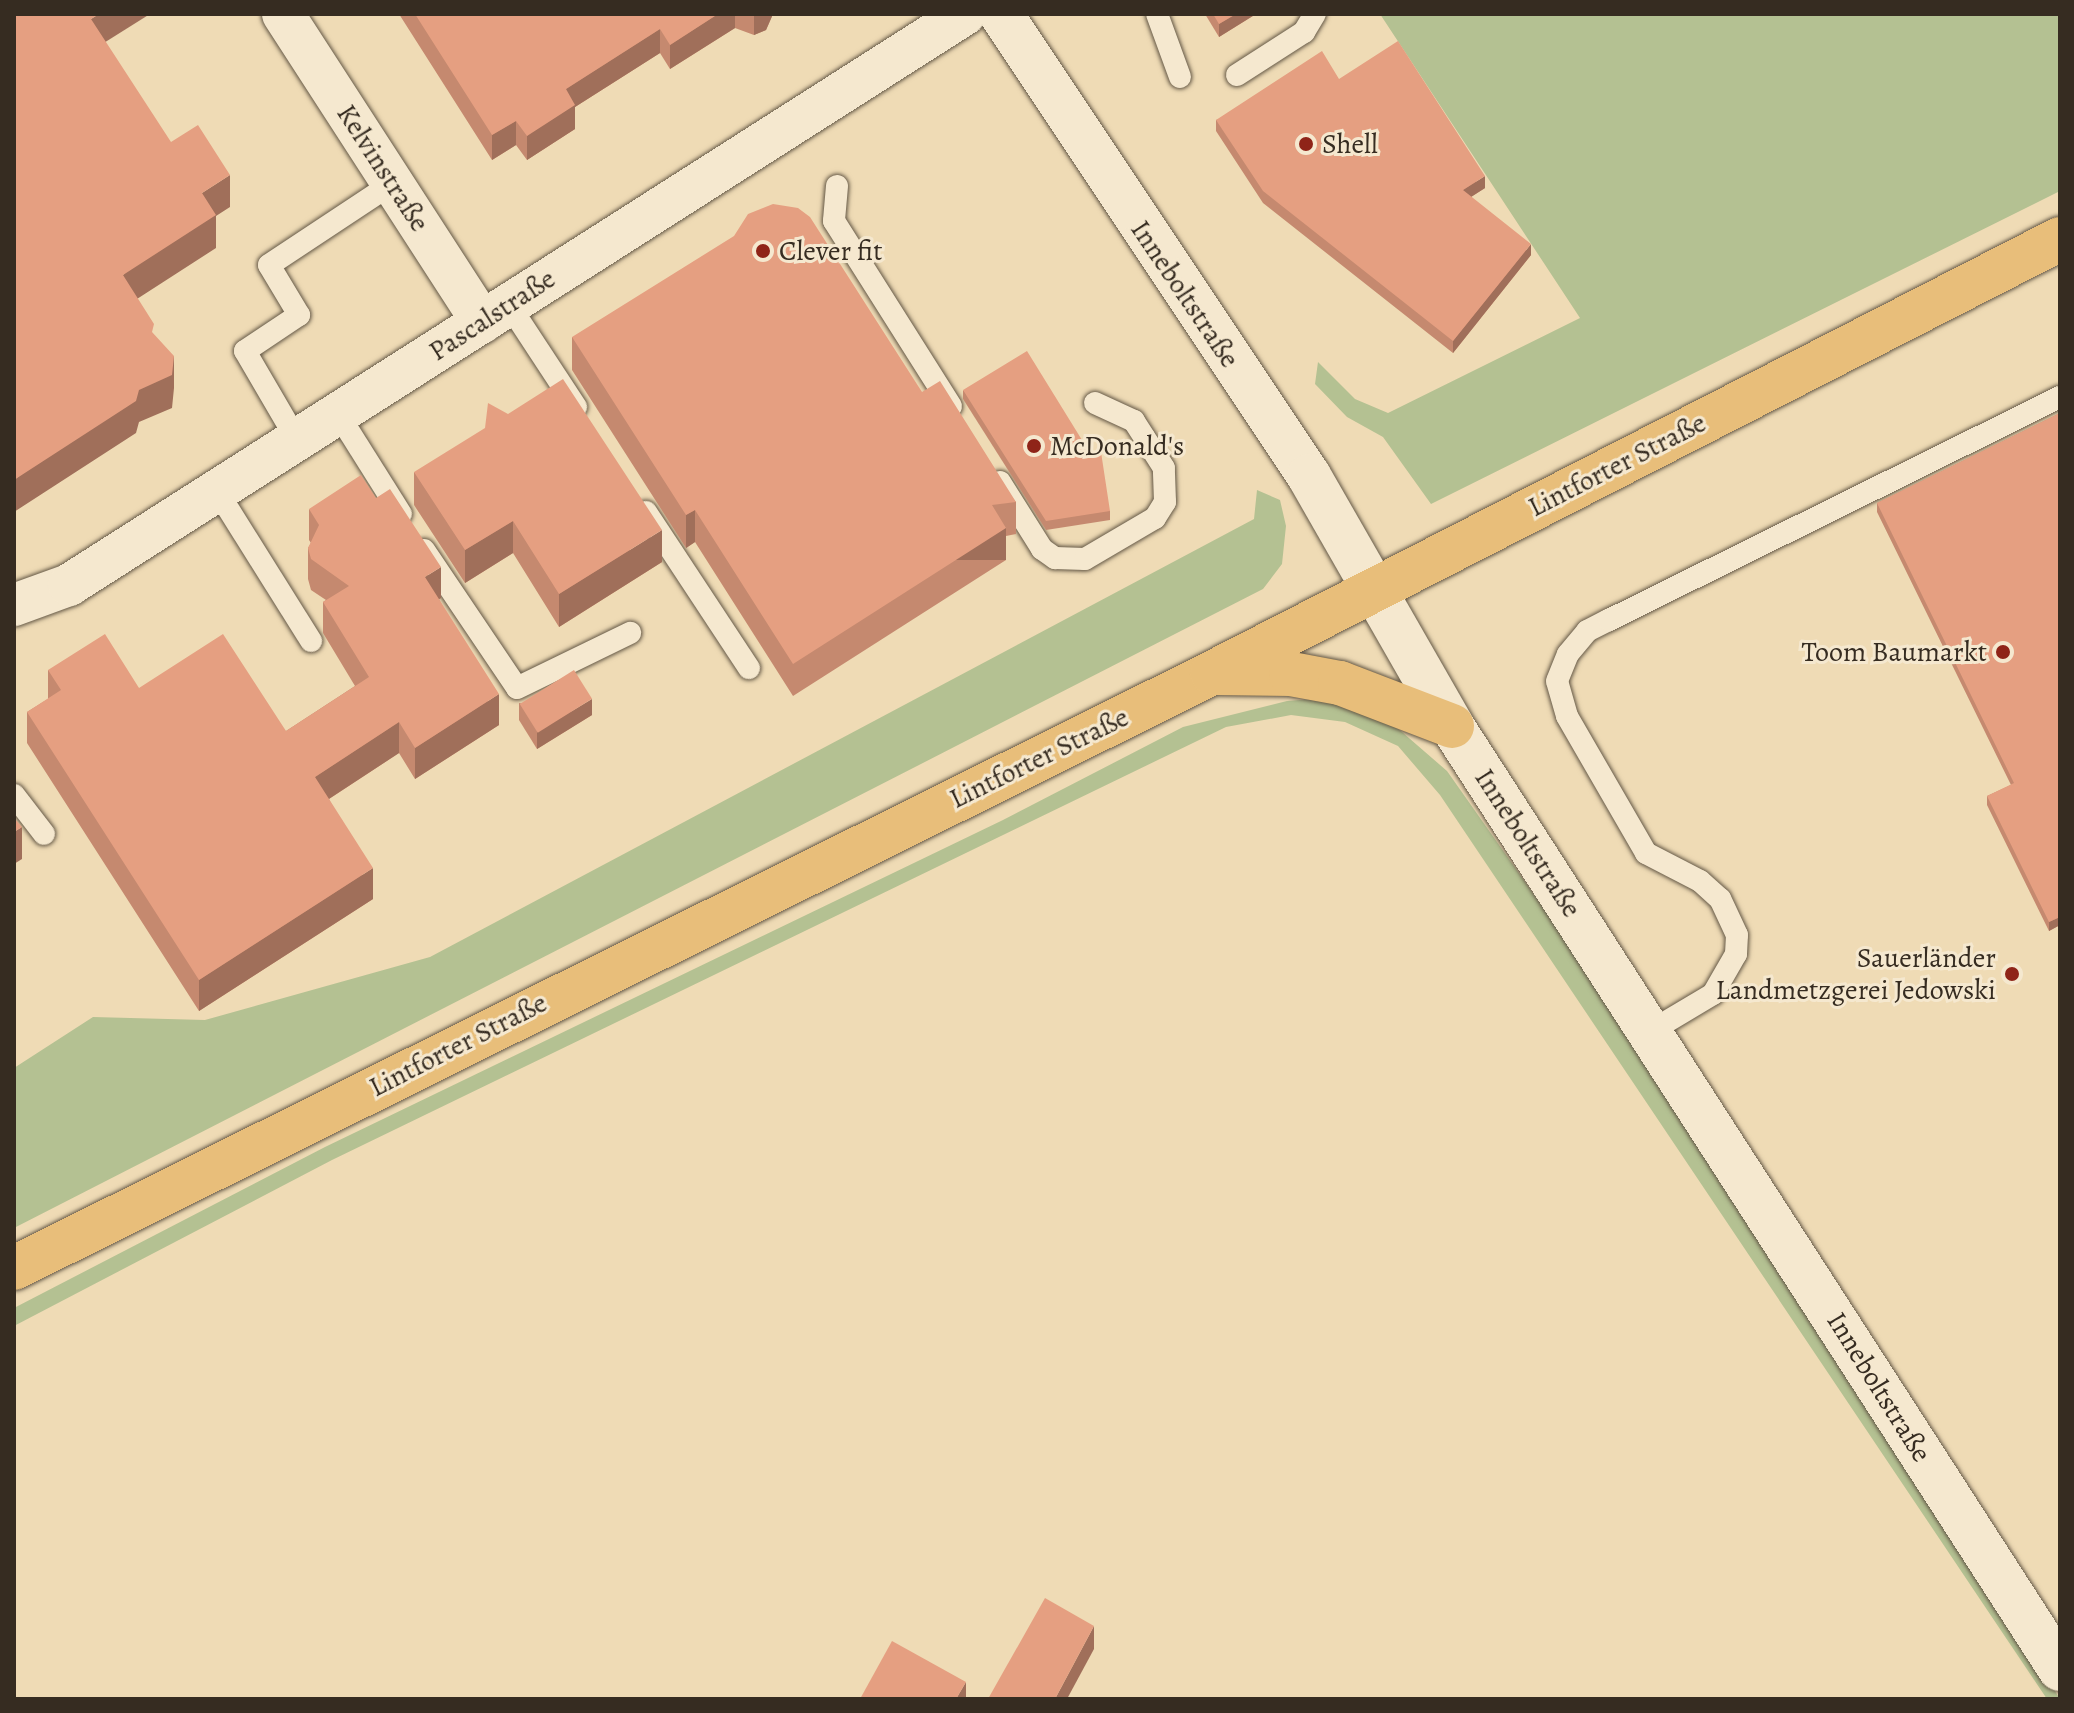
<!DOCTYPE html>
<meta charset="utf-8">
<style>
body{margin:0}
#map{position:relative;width:2074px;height:1713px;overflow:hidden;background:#efdbb5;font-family:Alegreya,serif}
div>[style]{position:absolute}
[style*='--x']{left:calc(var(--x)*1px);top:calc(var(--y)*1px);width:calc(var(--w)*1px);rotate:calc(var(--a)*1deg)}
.green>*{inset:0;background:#b4c192}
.roads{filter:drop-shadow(0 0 2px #645846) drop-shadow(0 0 2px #645846)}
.service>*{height:22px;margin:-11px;padding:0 11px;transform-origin:11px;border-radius:11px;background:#f5e8cf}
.minor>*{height:42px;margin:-21px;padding:0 21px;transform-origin:21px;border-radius:21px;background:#f5e8cf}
.tertiary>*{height:44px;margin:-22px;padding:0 22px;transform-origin:22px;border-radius:22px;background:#f5e8cf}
.primary>*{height:44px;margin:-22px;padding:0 22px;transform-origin:22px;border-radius:22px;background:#e8be7a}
.wall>*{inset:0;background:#c5896f}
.shaded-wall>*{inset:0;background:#a06f5a;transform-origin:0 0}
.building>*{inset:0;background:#e59f81;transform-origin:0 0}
.dots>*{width:22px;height:22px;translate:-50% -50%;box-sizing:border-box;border:4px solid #f5e8cf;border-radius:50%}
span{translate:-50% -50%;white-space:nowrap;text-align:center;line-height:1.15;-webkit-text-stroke:6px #f5e8cf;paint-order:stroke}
.poi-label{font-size:28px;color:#362c21}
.left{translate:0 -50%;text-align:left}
.right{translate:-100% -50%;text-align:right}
.street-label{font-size:28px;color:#362c21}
.frame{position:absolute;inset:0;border:16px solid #362c21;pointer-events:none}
</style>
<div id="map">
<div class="green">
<i style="clip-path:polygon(1380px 14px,2060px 14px,2060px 191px,1431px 504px,1383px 437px,1347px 417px,1315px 384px,1318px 362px,1355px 399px,1388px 413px,1580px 318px)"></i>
<i style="clip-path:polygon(1257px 490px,1280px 500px,1286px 526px,1282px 564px,1263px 589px,14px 1228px,14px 1068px,93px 1017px,205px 1020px,430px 957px,1254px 519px)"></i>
<i style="clip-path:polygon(1325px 698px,1387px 719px,1447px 771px,1637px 1041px,2060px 1699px,2047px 1699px,1440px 795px,1398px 746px,1345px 722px,1291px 715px,1226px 727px,332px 1160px,14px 1326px,14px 1308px,325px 1147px,1003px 820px,1183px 727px,1287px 701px)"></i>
</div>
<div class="roads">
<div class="service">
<i style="--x:1157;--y:14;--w:67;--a:69.9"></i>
<i style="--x:1237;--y:75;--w:80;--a:-32.7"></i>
<i style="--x:1304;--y:32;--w:21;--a:-59"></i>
<i style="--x:837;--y:186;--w:35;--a:95"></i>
<i style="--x:834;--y:221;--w:219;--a:57.7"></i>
<i style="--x:509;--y:305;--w:122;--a:56.7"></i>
<i style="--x:338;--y:414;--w:118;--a:57.8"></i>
<i style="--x:297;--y:440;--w:103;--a:-120.3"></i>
<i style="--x:245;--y:351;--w:65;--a:-33.7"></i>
<i style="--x:299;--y:315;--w:58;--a:-121"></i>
<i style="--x:269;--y:265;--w:149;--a:-33.5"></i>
<i style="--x:1000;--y:482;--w:79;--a:57.9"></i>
<i style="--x:1042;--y:549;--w:16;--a:35"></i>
<i style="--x:1055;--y:558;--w:30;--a:2"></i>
<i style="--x:1085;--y:559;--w:81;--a:-30.4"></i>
<i style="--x:1155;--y:518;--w:19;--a:-58"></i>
<i style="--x:1165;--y:502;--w:34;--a:-92"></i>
<i style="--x:1164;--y:468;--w:56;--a:-122.6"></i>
<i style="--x:1134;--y:421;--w:43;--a:-155.2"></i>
<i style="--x:217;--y:491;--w:177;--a:57.9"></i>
<i style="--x:646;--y:512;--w:187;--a:56.6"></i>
<i style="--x:424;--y:550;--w:166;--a:56"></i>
<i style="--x:517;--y:688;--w:126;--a:-26"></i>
<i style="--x:14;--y:795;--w:49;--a:52.4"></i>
<i style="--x:1651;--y:1031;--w:72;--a:-30.8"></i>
<i style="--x:1713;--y:994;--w:46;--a:-60.1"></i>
<i style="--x:1736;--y:954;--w:19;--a:-87"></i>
<i style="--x:1737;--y:935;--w:40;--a:-115"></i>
<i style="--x:1720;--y:899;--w:27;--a:-138"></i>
<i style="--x:1700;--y:881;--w:61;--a:-152.6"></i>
<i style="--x:1646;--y:853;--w:158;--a:-120"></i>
<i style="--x:1567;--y:716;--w:36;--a:-106"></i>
<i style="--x:1557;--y:681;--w:29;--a:-68"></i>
<i style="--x:1568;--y:654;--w:30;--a:-50"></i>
<i style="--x:1587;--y:631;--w:25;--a:-27"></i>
<i style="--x:1609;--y:620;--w:503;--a:-26.31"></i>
</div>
<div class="minor">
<i style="--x:283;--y:14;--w:367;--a:57.1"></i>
<i style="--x:14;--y:605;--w:59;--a:-20"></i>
<i style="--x:69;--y:585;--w:1062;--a:-32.51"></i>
</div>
<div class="tertiary">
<i style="--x:1001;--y:14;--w:555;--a:56.31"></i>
<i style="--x:1309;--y:476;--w:288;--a:60.2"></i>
<i style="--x:1452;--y:726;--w:1122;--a:57.19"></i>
</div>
<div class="primary">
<i style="--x:1218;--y:673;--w:73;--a:0.8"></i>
<i style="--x:1291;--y:674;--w:50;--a:10.4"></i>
<i style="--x:1340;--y:683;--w:120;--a:21"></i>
<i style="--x:14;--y:1268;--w:1338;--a:-26.41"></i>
<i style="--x:1212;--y:673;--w:953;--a:-27.1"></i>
</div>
</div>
<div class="wall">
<i style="clip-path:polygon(399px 14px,773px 14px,766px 30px,754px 35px,735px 28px,670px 69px,660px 53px,575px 107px,575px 129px,527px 160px,516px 145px,492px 160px)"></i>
<i style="clip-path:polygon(1205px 14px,1256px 14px,1219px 37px)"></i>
<i style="clip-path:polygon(1339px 79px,1485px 188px,1471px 197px,1531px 255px,1453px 353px,1263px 203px,1216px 131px,1216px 120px)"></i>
<i style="clip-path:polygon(572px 337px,922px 392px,1016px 502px,1016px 534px,1006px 536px,1006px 560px,793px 696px,695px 542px,686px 548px,572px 370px)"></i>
<i style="clip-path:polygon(963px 390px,1110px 511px,1110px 520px,1046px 530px,963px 399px)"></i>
<i style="clip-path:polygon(2060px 413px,2060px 925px,2049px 931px,1987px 805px,1987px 796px,2011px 785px,1877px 512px,1877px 503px)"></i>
<i style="clip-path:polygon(414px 472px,662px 562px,559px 627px,513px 553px,465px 583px,414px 505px)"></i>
<i style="clip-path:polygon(309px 509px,441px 598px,439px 599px,499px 725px,415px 779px,399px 753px,329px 799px,373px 899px,199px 1011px,27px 743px,27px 712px,48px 699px,48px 670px,139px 688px,286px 731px,355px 686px,323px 633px,323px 602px,326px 600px,311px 590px,308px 579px,308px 548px,311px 543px,309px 540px)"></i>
<i style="clip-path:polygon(519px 703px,592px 715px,537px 749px,519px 720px)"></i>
</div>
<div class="shaded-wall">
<i style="clip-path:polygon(99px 14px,150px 14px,91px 51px,91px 19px)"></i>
<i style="clip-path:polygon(718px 14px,735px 14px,735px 28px,670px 69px,670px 45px)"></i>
<i style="clip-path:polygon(754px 14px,773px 14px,766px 30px,754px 35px)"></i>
<i style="clip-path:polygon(1236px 14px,1256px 14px,1219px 37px,1219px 24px)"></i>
<i style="clip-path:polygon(660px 29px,660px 53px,575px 107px,575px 129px,527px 160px,527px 136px,566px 89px)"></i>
<i style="clip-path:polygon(516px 121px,516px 145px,492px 160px,492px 135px)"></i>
<i style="clip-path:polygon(230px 175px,230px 207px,216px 216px,216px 248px,123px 308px,123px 275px,202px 193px)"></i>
<i style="clip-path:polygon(1485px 176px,1485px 188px,1463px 202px,1463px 190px)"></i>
<i style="clip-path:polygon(1531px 244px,1531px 255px,1453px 353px,1453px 341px)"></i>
<i style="clip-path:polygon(174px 356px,174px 388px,172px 408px,139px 422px,136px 433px,14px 512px,14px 480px)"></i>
<i style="clip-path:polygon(695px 510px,695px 542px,686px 548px,686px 515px)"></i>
<i style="clip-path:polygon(513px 521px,513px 553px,465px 583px,465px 550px)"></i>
<i style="left:1006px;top:528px;width:32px;height:253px;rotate:90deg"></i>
<i style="clip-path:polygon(662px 530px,662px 562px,559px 627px,559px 594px)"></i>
<i style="clip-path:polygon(441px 567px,441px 598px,425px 608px,425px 577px)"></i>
<i style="clip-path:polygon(499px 694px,499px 725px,415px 779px,415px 748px)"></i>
<i style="clip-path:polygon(592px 699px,592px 715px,537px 749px,537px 732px)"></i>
<i style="clip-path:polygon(399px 722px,399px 753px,315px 808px,315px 777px)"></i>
<i style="clip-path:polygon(22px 827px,22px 859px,14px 864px,14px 832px)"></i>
<i style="clip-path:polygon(373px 868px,373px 899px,199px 1011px,199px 980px)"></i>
<i style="clip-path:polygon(2060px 917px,2060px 925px,2049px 931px,2049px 922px)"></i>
<i style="clip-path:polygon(1094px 1626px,1094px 1649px,1067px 1699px,1055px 1699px)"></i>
<i style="clip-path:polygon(966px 1682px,966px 1699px,956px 1699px)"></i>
</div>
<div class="building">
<i style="clip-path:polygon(14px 14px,99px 14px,91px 19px,171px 142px,198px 125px,230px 175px,202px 193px,216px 215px,123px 275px,154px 324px,152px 332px,174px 356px,172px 375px,139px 390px,136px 401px,14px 480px)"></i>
<i style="clip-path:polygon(415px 14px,718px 14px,670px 45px,660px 29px,566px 89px,575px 105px,527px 136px,516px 121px,492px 135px)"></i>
<i style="clip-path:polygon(1213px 14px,1236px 14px,1219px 24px)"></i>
<i style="clip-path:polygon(1398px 41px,1485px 176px,1463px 190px,1531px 244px,1453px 341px,1263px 191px,1216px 120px,1322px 51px,1339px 79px)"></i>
<i style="clip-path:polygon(773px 204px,798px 208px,810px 217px,922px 392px,940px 381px,1016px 502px,992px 505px,1006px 528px,793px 664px,695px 510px,686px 515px,572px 337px,734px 236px,748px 214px)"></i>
<i style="clip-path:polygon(1027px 351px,1090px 453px,1101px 452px,1110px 511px,1046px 521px,963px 390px)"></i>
<i style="clip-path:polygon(563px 379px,662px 530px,559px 594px,513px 521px,465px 550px,414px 472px,485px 428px,488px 403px,508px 414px)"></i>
<i style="clip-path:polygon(2060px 413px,2060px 917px,2049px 922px,1987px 796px,2014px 783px,1877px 503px)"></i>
<i style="clip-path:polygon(361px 475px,376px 498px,390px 489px,441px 567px,425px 577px,499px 694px,415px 748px,399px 722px,315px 777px,373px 868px,199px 980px,27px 712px,61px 690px,48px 670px,105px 634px,139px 688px,223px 634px,286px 731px,369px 677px,323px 602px,349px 586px,311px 559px,308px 548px,319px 525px,309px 509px)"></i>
<i style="left:574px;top:670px;width:34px;height:64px;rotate:58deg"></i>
<i style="clip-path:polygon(14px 818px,22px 827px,14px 832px)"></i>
<i style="clip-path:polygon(1045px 1598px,1094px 1626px,1055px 1699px,988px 1699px)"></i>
<i style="clip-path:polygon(892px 1641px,966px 1682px,956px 1699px,860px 1699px)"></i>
</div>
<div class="dots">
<i style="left:1306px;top:144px;background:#8f2418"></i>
<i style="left:763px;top:251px;background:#8f2418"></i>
<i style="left:1034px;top:446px;background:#8f2418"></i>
<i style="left:2003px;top:652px;background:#8f2418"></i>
<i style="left:2012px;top:974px;background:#8f2418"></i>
</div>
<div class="poi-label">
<span class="left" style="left:1322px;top:144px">Shell</span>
<span class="left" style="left:779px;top:251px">Clever fit</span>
<span class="left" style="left:1050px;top:446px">McDonald's</span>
<span class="right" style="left:1987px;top:652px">Toom Baumarkt</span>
<span class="right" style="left:1996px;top:974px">Sauerländer<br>Landmetzgerei Jedowski</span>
</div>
<div class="street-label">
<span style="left:383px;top:168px;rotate:57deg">Kelvinstraße</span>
<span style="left:1185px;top:294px;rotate:56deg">Inneboltstraße</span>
<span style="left:492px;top:315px;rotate:-33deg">Pascalstraße</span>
<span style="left:1617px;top:465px;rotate:-27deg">Lintforter Straße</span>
<span style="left:1039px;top:758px;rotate:-26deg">Lintforter Straße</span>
<span style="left:1528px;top:843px;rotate:57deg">Inneboltstraße</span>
<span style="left:458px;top:1045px;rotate:-27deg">Lintforter Straße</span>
<span style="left:1879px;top:1387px;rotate:58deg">Inneboltstraße</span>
</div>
<div class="frame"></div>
</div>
